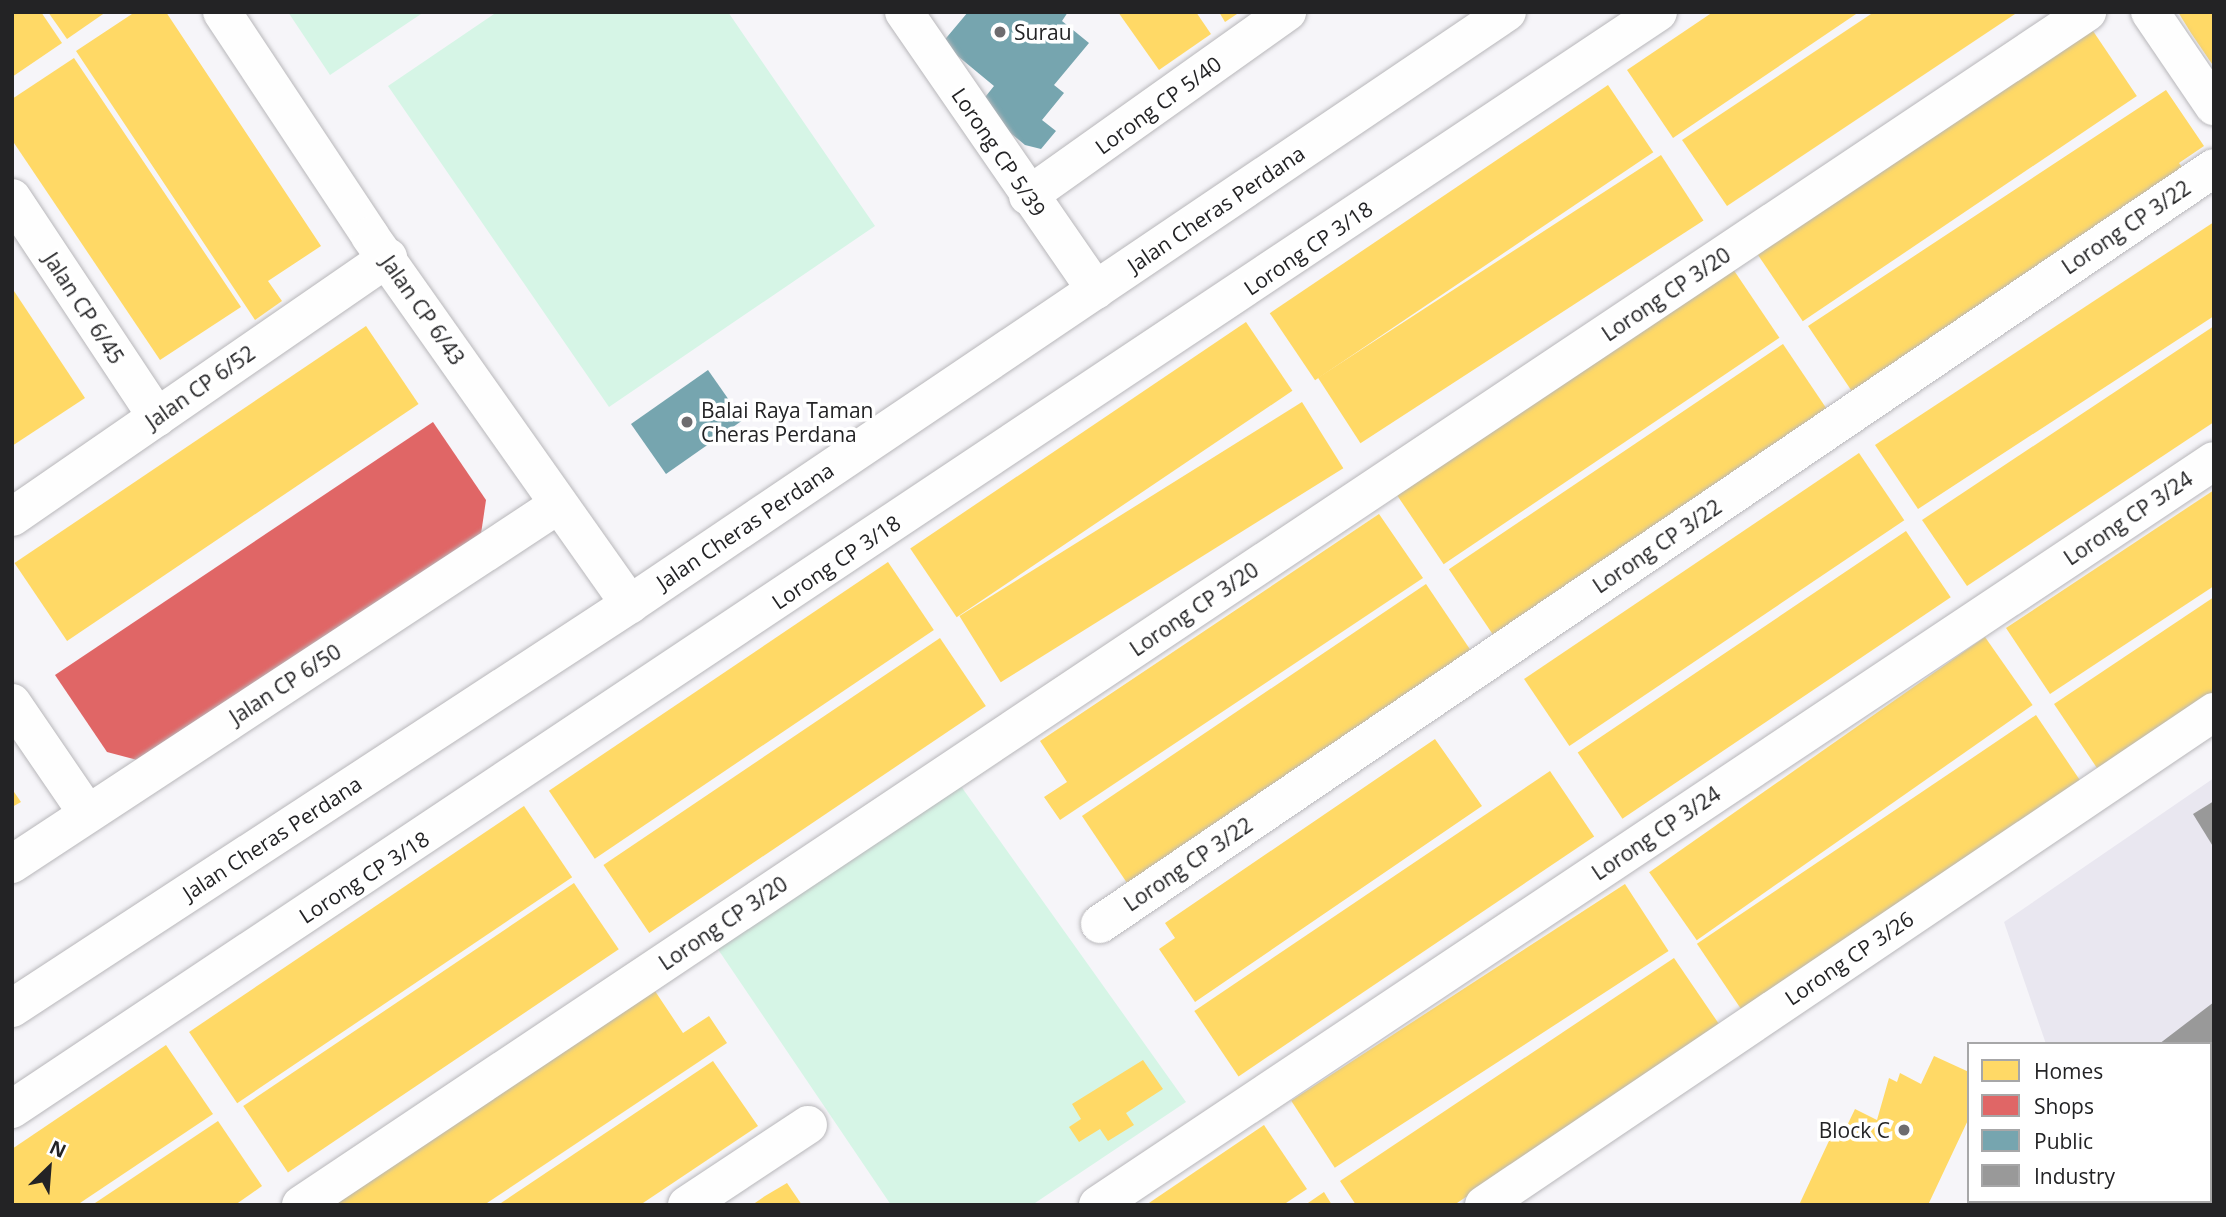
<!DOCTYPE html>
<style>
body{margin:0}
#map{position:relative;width:2226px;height:1217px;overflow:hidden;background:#f6f5f9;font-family:"Open Sans",sans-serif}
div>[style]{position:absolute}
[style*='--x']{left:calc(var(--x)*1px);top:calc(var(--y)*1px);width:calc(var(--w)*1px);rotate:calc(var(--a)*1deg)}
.built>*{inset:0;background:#e9e7f0}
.green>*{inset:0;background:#d6f5e6}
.homes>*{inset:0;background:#ffd966;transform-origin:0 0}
.shops>*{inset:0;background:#e06666}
.public>*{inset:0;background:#76a5af;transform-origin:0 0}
.industry>*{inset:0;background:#999}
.roads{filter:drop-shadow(0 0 2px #b8b7ba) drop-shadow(0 0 2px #b8b7ba)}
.minor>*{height:38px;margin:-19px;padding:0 19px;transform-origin:19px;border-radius:19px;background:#fefefe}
.dots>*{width:19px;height:19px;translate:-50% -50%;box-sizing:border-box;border:4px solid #fff;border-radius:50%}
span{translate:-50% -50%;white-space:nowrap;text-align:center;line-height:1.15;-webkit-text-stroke:7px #fff;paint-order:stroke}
.poi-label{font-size:21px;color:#232325}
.left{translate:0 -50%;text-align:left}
.right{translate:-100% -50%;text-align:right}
.street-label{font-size:21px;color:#232325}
.frame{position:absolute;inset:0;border:14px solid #232325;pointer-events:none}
.legend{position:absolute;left:1967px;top:1042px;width:245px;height:161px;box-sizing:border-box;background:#fff;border:2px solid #a7a7a8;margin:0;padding:9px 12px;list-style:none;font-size:21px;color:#232325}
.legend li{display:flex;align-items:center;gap:14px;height:35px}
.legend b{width:35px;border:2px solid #a7a7a8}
.north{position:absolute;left:14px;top:1133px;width:70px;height:70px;-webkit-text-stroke:5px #fff;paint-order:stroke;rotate:25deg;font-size:19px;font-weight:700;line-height:28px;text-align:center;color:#232325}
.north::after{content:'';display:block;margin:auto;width:24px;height:32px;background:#232325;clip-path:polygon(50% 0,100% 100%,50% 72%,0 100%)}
</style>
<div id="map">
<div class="built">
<i style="clip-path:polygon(2214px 778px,2214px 1205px,1984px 1205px,2210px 1201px,2210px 1044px,2046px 1044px,2004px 922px)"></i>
</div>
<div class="green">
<i style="clip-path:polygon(288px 12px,424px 12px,330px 75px)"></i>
<i style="clip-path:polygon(497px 12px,728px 12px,875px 226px,609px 407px,388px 86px)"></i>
<i style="clip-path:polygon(953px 775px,1186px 1102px,1032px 1205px,891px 1205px,707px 933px)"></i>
</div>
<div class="homes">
<i style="clip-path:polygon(12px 12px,41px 12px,62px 43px,12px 77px)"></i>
<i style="clip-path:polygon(48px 12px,106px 12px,67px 39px)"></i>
<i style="clip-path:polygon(135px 12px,166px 12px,321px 246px,268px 281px,282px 301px,255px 320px,76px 51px)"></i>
<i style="clip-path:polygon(1118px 12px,1196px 12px,1211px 34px,1159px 70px)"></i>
<i style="clip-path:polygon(1219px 12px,1240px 12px,1225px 22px)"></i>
<i style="clip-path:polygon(1713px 12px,1859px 12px,1673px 138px,1627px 70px)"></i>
<i style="clip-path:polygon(1874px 12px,2018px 12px,1727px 206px,1682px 140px)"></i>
<i style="clip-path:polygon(2178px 12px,2214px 12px,2214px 67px,2191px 33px)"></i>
<i style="left:2091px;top:28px;width:82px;height:403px;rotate:56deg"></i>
<i style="clip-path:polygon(74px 58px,241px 307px,160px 360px,12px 140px,12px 99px)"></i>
<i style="left:1608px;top:85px;width:81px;height:408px;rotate:56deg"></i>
<i style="clip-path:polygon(2166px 90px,2204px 146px,2179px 163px,2186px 173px,1853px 393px,1808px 326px)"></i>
<i style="left:1661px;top:155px;width:78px;height:409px;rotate:57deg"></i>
<i style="clip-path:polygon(2214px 222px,2214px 316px,1918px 509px,1875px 445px)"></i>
<i style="left:1733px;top:269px;width:83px;height:405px;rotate:56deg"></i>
<i style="clip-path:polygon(12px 288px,85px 398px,12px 446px)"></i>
<i style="left:1246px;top:322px;width:83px;height:405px;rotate:56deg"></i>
<i style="left:366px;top:326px;width:94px;height:424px;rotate:56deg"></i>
<i style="clip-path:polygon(2214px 326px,2214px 422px,1967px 586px,1922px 520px)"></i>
<i style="left:1783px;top:344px;width:81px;height:403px;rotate:56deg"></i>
<i style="left:1302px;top:402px;width:78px;height:404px;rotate:58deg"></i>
<i style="left:1859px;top:453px;width:81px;height:404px;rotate:56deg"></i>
<i style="clip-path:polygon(2214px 490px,2214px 586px,2050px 694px,2006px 628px)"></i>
<i style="clip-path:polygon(1379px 514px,1423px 578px,1060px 820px,1044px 797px,1067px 782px,1040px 741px)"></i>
<i style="left:1906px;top:531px;width:80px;height:396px;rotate:56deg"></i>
<i style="left:888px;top:562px;width:82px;height:409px;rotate:56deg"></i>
<i style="left:1426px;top:584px;width:81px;height:415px;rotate:56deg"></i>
<i style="clip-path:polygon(2214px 597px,2214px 694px,2099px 771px,2054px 704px)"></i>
<i style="left:1985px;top:637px;width:83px;height:410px;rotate:55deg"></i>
<i style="left:940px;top:638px;width:82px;height:406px;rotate:56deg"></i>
<i style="left:2036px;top:715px;width:84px;height:409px;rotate:56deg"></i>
<i style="clip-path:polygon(1435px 739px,1482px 806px,1195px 1002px,1159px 949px,1175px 938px,1165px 923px)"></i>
<i style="left:1550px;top:771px;width:79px;height:429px;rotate:56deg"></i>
<i style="clip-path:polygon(12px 789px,21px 802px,12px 807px)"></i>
<i style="left:524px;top:806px;width:86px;height:404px;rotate:56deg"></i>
<i style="left:574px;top:883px;width:80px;height:399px;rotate:56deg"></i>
<i style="left:1625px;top:884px;width:80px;height:398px;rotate:57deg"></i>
<i style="clip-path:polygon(1674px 958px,1721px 1027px,1454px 1205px,1356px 1205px,1340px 1181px)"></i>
<i style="clip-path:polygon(655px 991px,683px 1033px,709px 1016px,727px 1043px,484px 1205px,334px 1205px)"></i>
<i style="clip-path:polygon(166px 1045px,213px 1114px,77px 1205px,12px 1205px,12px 1149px)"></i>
<i style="clip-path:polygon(1934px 1056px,1969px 1072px,1969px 1118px,1928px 1205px,1799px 1205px,1835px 1128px,1844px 1132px,1855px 1109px,1877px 1120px,1889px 1078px,1897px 1082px,1900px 1073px,1921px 1084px)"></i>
<i style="clip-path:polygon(1143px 1060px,1163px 1089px,1126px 1113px,1134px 1125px,1108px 1141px,1100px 1129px,1079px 1142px,1069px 1127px,1081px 1119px,1072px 1104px)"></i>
<i style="clip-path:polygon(713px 1061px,758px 1126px,640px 1205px,498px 1205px)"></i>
<i style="clip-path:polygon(218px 1121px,262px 1186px,235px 1205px,92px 1205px)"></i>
<i style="clip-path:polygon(1264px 1125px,1307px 1189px,1283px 1205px,1146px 1205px)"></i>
<i style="clip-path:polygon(787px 1183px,802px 1205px,752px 1205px,765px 1196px)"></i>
<i style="clip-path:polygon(1324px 1192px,1332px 1205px,1305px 1205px)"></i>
</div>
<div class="shops">
<i style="clip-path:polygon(433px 422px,486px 500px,481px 534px,141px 761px,107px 752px,55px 675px)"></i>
</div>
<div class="public">
<i style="clip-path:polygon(968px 12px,1068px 12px,1062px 21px,1089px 43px,1054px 85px,1064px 93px,1042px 120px,1056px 131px,1041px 149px,1025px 145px,978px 106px,994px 86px,942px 43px)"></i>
<i style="left:708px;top:370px;width:61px;height:94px;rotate:55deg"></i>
</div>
<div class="industry">
<i style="clip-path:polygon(2214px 801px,2214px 848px,2193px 814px)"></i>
<i style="clip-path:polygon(2214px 1002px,2214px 1129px,2210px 1131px,2210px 1044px,2159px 1044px)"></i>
</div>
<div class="roads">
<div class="minor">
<i style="--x:222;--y:12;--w:268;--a:56.5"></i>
<i style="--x:370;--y:236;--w:451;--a:54.8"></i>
<i style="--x:904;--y:12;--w:338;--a:55.4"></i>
<i style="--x:2150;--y:12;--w:114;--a:55.8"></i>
<i style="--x:1028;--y:196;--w:318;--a:-35.4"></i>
<i style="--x:12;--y:198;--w:263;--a:56.5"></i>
<i style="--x:12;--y:517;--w:457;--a:-34.6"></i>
<i style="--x:12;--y:703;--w:133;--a:55.7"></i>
<i style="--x:12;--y:864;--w:653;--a:-33.33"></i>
<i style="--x:1100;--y:924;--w:1346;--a:-34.16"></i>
<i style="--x:12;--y:1008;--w:738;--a:-33.17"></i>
<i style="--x:630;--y:604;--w:1058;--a:-34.02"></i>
<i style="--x:12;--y:1109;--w:1978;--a:-33.68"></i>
<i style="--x:301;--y:1205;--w:2148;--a:-33.74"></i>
<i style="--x:687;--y:1205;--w:145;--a:-33.5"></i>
<i style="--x:1098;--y:1205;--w:1341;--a:-33.69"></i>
<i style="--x:1484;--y:1205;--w:881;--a:-34.03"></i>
</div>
</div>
<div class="dots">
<i style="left:1000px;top:32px;background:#6d6c6f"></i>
<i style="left:687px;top:422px;background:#6d6c6f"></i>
<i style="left:1904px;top:1130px;background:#6d6c6f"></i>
</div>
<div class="poi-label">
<span class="left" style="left:1014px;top:32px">Surau</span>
<span class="left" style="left:701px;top:422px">Balai Raya Taman<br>Cheras Perdana</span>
<span class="right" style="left:1890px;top:1130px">Block C</span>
</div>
<div class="street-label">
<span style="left:1158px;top:105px;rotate:-36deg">Lorong CP 5/40</span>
<span style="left:999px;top:152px;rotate:56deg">Lorong CP 5/39</span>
<span style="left:1216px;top:209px;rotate:-34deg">Jalan Cheras Perdana</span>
<span style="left:2126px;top:227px;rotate:-34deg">Lorong CP 3/22</span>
<span style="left:1308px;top:248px;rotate:-34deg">Lorong CP 3/18</span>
<span style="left:1666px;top:294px;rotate:-34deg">Lorong CP 3/20</span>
<span style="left:84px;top:308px;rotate:57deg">Jalan CP 6/45</span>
<span style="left:423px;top:310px;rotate:55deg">Jalan CP 6/43</span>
<span style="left:200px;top:387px;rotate:-35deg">Jalan CP 6/52</span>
<span style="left:2128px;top:518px;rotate:-34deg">Lorong CP 3/24</span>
<span style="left:745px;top:526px;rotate:-34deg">Jalan Cheras Perdana</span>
<span style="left:1657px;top:546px;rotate:-34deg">Lorong CP 3/22</span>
<span style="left:836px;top:562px;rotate:-34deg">Lorong CP 3/18</span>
<span style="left:1194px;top:609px;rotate:-34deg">Lorong CP 3/20</span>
<span style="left:285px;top:684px;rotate:-33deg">Jalan CP 6/50</span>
<span style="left:1656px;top:833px;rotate:-34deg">Lorong CP 3/24</span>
<span style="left:272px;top:838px;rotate:-33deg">Jalan Cheras Perdana</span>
<span style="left:1188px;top:864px;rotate:-34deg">Lorong CP 3/22</span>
<span style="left:364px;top:877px;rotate:-33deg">Lorong CP 3/18</span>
<span style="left:723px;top:923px;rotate:-34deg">Lorong CP 3/20</span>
<span style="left:1849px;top:958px;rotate:-34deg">Lorong CP 3/26</span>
</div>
<div class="frame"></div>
<ul class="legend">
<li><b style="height:19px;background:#ffd966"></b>Homes</li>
<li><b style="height:19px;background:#e06666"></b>Shops</li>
<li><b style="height:19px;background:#76a5af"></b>Public</li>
<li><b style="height:19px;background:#999"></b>Industry</li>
</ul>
<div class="north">N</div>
</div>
